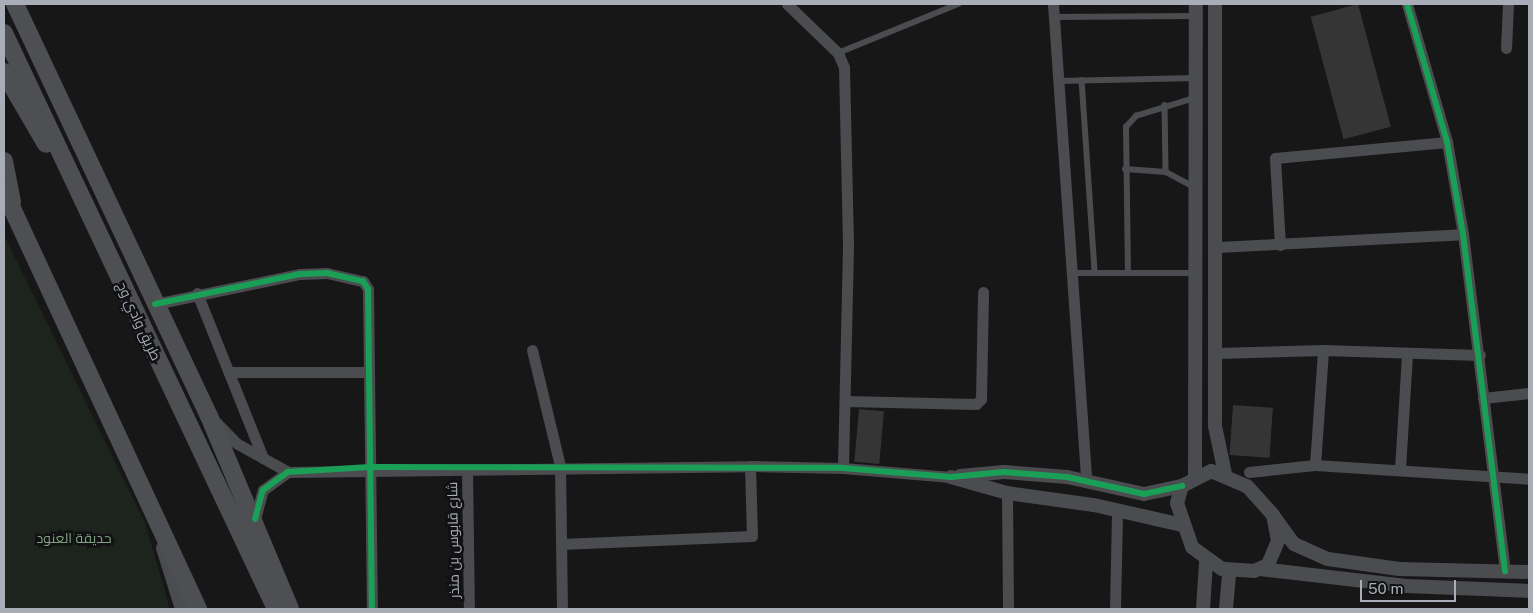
<!DOCTYPE html>
<meta charset="utf-8">
<style>
body{margin:0}
#map{position:relative;width:1533px;height:613px;overflow:hidden;background:#171717;font-family:"Public Sans",Cairo,sans-serif}
div>[style]{position:absolute}
[style*='--x']{left:calc(var(--x)*1px);top:calc(var(--y)*1px);width:calc(var(--w)*1px);rotate:calc(var(--a)*1deg)}
.green>*{inset:0;background:#1d241e}
.building>*{inset:0;background:#353536;transform-origin:0 0}
.service>*{height:5.5px;margin:-2.75px;padding:0 2.75px;transform-origin:2.75px;border-radius:2.75px;background:#4b4c50}
.minor>*{height:11px;margin:-5.5px;padding:0 5.5px;transform-origin:5.5px;border-radius:5.5px;background:#4b4c50}
.tertiary>*{height:14px;margin:-7px;padding:0 7px;transform-origin:7px;border-radius:7px;background:#4b4c50}
.primary>*{height:18px;margin:-9px;padding:0 9px;transform-origin:9px;border-radius:9px;background:#4d4f52}
.cycleway>*{height:6px;margin:-3px;padding:0 3px;transform-origin:3px;border-radius:3px;background:#1a9f57}
span{translate:-50% -50%;white-space:nowrap;text-align:center;line-height:1.15;-webkit-text-stroke:5px #111113;paint-order:stroke}
.street-label{font-size:14px;color:#a8adb8}
.park-label{font-size:14px;color:#7fa381}
.frame{position:absolute;inset:0;border:5px solid #a8adb8;pointer-events:none}
.scale{position:absolute;left:1360px;top:580px;width:96px;height:22px;box-sizing:border-box;border:2px solid #a8adb8;border-top:0;padding-left:6px;font-size:15px;line-height:18px;white-space:nowrap;color:#a8adb8;-webkit-text-stroke:4px #111113;paint-order:stroke}
</style>
<div id="map">
<div class="green">
<i style="clip-path:polygon(4px 235px,145px 523px,170px 609px,4px 609px)"></i>
</div>
<div class="building">
<i style="left:1358px;top:4px;width:127px;height:49px;rotate:75deg"></i>
<i style="left:1233px;top:405px;width:40px;height:50px;rotate:4deg"></i>
<i style="left:859px;top:409px;width:25px;height:53px;rotate:5deg"></i>
</div>
<div class="service">
<i style="--x:1054;--y:17;--w:142;--a:-0.4"></i>
<i style="--x:838;--y:53;--w:130;--a:-22.2"></i>
<i style="--x:1082;--y:80;--w:192;--a:86.1"></i>
<i style="--x:1059;--y:81;--w:137;--a:-1.3"></i>
<i style="--x:1165;--y:105;--w:67;--a:89.1"></i>
<i style="--x:1125;--y:169;--w:41;--a:4.2"></i>
<i style="--x:1166;--y:172;--w:32;--a:28"></i>
<i style="--x:1128;--y:272;--w:145;--a:-90.8"></i>
<i style="--x:1126;--y:127;--w:15;--a:-48"></i>
<i style="--x:1136;--y:116;--w:61;--a:-17.2"></i>
<i style="--x:1072;--y:273;--w:123;--a:0"></i>
</div>
<div class="minor">
<i style="--x:787;--y:4;--w:71;--a:43.9"></i>
<i style="--x:838;--y:53;--w:15;--a:67"></i>
<i style="--x:844;--y:67;--w:180;--a:88.7"></i>
<i style="--x:848;--y:247;--w:221;--a:91.3"></i>
<i style="--x:1053;--y:4;--w:477;--a:86"></i>
<i style="--x:1407;--y:4;--w:144;--a:73.8"></i>
<i style="--x:1447;--y:142;--w:93;--a:80.1"></i>
<i style="--x:1463;--y:234;--w:340;--a:82.9"></i>
<i style="--x:1506;--y:48;--w:44;--a:-87.4"></i>
<i style="--x:1280;--y:245;--w:87;--a:-93.3"></i>
<i style="--x:1275;--y:158;--w:173;--a:-5.3"></i>
<i style="--x:1218;--y:247;--w:245;--a:-3"></i>
<i style="--x:197;--y:293;--w:178;--a:68.2"></i>
<i style="--x:155;--y:304;--w:148;--a:-11.7"></i>
<i style="--x:300;--y:274;--w:27;--a:-2"></i>
<i style="--x:327;--y:273;--w:37;--a:13"></i>
<i style="--x:363;--y:281;--w:9;--a:58"></i>
<i style="--x:368;--y:289;--w:320;--a:89.3"></i>
<i style="--x:532;--y:350;--w:119;--a:76.4"></i>
<i style="--x:560;--y:466;--w:143;--a:89.2"></i>
<i style="--x:1216;--y:353;--w:107;--a:-1.6"></i>
<i style="--x:1323;--y:350;--w:157;--a:1.8"></i>
<i style="--x:229;--y:372;--w:139;--a:0"></i>
<i style="--x:1483;--y:398;--w:46;--a:-6.2"></i>
<i style="--x:845;--y:401;--w:131;--a:1.3"></i>
<i style="--x:976;--y:404;--w:7;--a:-45"></i>
<i style="--x:981;--y:399;--w:107;--a:-88.9"></i>
<i style="--x:216;--y:422;--w:29;--a:46"></i>
<i style="--x:236;--y:443;--w:60;--a:29.1"></i>
<i style="--x:1315;--y:465;--w:115;--a:-86"></i>
<i style="--x:1400;--y:469;--w:114;--a:-86.5"></i>
<i style="--x:467;--y:470;--w:139;--a:89.2"></i>
<i style="--x:1249;--y:472;--w:66;--a:-6.1"></i>
<i style="--x:1315;--y:465;--w:214;--a:3.7"></i>
<i style="--x:1007;--y:493;--w:116;--a:89.5"></i>
<i style="--x:255;--y:519;--w:30;--a:-75"></i>
<i style="--x:263;--y:490;--w:31;--a:-36"></i>
<i style="--x:288;--y:472;--w:462;--a:-0.7"></i>
<i style="--x:750;--y:466;--w:93;--a:1.2"></i>
<i style="--x:843;--y:468;--w:108;--a:4.8"></i>
<i style="--x:561;--y:544;--w:191;--a:-2.4"></i>
<i style="--x:752;--y:536;--w:70;--a:-91.6"></i>
<i style="--x:1115;--y:609;--w:97;--a:-88.8"></i>
</div>
<div class="tertiary">
<i style="--x:1215;--y:4;--w:422;--a:90"></i>
<i style="--x:1215;--y:426;--w:49;--a:78.2"></i>
<i style="--x:1211;--y:471;--w:39;--a:23"></i>
<i style="--x:1247;--y:486;--w:39;--a:48"></i>
<i style="--x:1273;--y:515;--w:26;--a:79"></i>
<i style="--x:1278;--y:541;--w:26;--a:113"></i>
<i style="--x:1268;--y:565;--w:15;--a:157"></i>
<i style="--x:1254;--y:571;--w:32;--a:-176"></i>
<i style="--x:1222;--y:569;--w:37;--a:-144"></i>
<i style="--x:1192;--y:547;--w:46;--a:-108.8"></i>
<i style="--x:1177;--y:503;--w:18;--a:-74"></i>
<i style="--x:1182;--y:486;--w:33;--a:-27"></i>
<i style="--x:960;--y:476;--w:44;--a:-5.2"></i>
<i style="--x:1004;--y:472;--w:63;--a:4.5"></i>
<i style="--x:1067;--y:477;--w:79;--a:12.4"></i>
<i style="--x:1144;--y:494;--w:39;--a:-12"></i>
<i style="--x:951;--y:477;--w:58;--a:15.9"></i>
<i style="--x:1007;--y:493;--w:88;--a:7.9"></i>
<i style="--x:1094;--y:505;--w:90;--a:12.8"></i>
<i style="--x:1195;--y:477;--w:473;--a:-89.9"></i>
<i style="--x:1275;--y:518;--w:32;--a:54"></i>
<i style="--x:1294;--y:544;--w:37;--a:24"></i>
<i style="--x:1328;--y:559;--w:72;--a:8"></i>
<i style="--x:1399;--y:569;--w:130;--a:1.3"></i>
<i style="--x:163;--y:548;--w:64;--a:72.7"></i>
<i style="--x:1260;--y:569;--w:147;--a:6.6"></i>
<i style="--x:1406;--y:586;--w:123;--a:2.3"></i>
<i style="--x:1203;--y:609;--w:47;--a:-86.3"></i>
<i style="--x:1226;--y:609;--w:38;--a:-85"></i>
</div>
<div class="primary">
<i style="--x:15;--y:4;--w:455;--a:64.8"></i>
<i style="--x:209;--y:416;--w:209;--a:67.2"></i>
<i style="--x:4;--y:33;--w:637;--a:64.72"></i>
<i style="--x:4;--y:72;--w:83;--a:59.7"></i>
<i style="--x:4;--y:161;--w:42;--a:79"></i>
<i style="--x:4;--y:191;--w:461;--a:65.1"></i>
</div>
<div class="cycleway">
<i style="--x:1407;--y:4;--w:144;--a:73.8"></i>
<i style="--x:1447;--y:142;--w:93;--a:80.1"></i>
<i style="--x:1463;--y:234;--w:340;--a:82.9"></i>
<i style="--x:155;--y:304;--w:148;--a:-11.7"></i>
<i style="--x:300;--y:274;--w:27;--a:-2"></i>
<i style="--x:327;--y:273;--w:37;--a:13"></i>
<i style="--x:363;--y:281;--w:9;--a:58"></i>
<i style="--x:368;--y:289;--w:320;--a:89.3"></i>
<i style="--x:255;--y:519;--w:30;--a:-75"></i>
<i style="--x:263;--y:490;--w:31;--a:-36"></i>
<i style="--x:288;--y:472;--w:82;--a:-3.5"></i>
<i style="--x:370;--y:467;--w:473;--a:0.1"></i>
<i style="--x:843;--y:468;--w:108;--a:4.8"></i>
<i style="--x:951;--y:477;--w:53;--a:-5.4"></i>
<i style="--x:1004;--y:472;--w:63;--a:4.5"></i>
<i style="--x:1067;--y:477;--w:79;--a:12.4"></i>
<i style="--x:1144;--y:494;--w:39;--a:-12"></i>
</div>
<div class="street-label">
<span style="left:139px;top:321px;rotate:65deg">طريق وادي وج</span>
<span style="left:453px;top:540px;rotate:-91deg">شارع قابوس بن منذر</span>
</div>
<div class="park-label">
<span style="left:74px;top:538px">حديقة العنود</span>
</div>
<div class="frame"></div>
<div class="scale">50 m</div>
</div>
